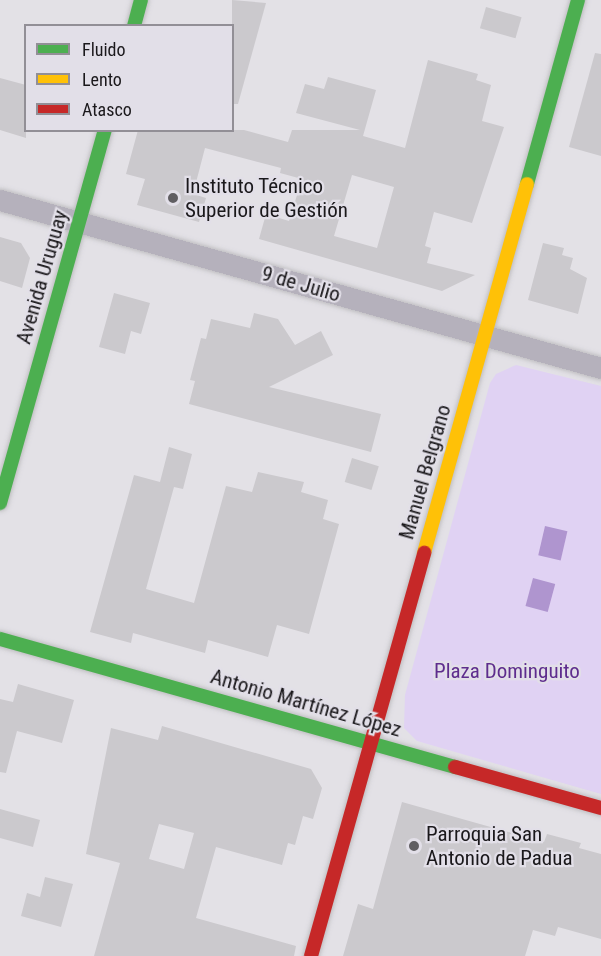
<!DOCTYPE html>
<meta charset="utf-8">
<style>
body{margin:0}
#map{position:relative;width:601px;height:956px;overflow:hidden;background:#e3e1e6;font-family:"Roboto Condensed",sans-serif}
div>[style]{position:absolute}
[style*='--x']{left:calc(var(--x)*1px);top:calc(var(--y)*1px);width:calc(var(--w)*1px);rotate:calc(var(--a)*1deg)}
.green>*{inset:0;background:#e0d2f3}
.water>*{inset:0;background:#af95cf;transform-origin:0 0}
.building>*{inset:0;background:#cbc9cd;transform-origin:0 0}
.roads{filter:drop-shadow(0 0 2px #bfbec1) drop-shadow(0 0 2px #bfbec1)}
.street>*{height:21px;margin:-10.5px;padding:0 10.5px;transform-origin:10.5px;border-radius:10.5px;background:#b5b1bc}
.fast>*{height:14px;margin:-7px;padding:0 7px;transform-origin:7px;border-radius:7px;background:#4caf50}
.slow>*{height:14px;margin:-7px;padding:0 7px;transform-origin:7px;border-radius:7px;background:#ffc107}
.jam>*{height:14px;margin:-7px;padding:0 7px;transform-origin:7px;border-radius:7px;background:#c62828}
.dots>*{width:16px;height:16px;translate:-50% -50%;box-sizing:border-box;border:3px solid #e2dfe8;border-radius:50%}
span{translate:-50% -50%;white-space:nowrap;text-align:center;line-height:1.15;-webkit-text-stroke:4.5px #e2dfe8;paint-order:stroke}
.poi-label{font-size:21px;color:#1a181b}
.left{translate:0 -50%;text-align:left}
.street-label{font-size:21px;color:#1a181b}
.park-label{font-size:21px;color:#5e2d8d}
.legend{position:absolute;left:24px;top:24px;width:210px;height:108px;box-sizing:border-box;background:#e2dfe8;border:2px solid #928f96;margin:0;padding:8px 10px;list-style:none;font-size:18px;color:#1a181b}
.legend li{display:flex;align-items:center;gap:12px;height:30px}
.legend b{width:30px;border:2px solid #928f96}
</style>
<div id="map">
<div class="green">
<i style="clip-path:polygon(516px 365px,601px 386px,601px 794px,417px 741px,404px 728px,405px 695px,490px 383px,496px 374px)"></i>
</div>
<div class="water">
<i style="left:545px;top:526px;width:23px;height:30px;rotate:13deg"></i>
<i style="left:533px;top:578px;width:23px;height:29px;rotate:15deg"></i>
</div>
<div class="building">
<i style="clip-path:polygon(232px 0,266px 3px,238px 104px,232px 104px)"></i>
<i style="left:486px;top:7px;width:37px;height:22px;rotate:16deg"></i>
<i style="clip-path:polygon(595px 53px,601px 54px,601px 156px,569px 147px)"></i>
<i style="clip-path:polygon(evenodd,428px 60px,478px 74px,476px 80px,491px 85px,482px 121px,504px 127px,472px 223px,434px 212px,425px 246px,431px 248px,427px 263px,475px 275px,442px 291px,259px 239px,266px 214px,289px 221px,302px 179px,280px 173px,281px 168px,205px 148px,193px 194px,206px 198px,199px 222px,137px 205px,145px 179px,126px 174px,138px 130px,244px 130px,288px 142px,292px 130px,360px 130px,296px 113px,305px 84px,324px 89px,328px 77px,376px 90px,363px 136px,405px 148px,428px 60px,352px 175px,394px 187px,377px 248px,334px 236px,352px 175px)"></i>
<i style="clip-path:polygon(0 78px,26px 85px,26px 138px,0 130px)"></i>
<i style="clip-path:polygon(0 237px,21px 243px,30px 258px,22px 288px,0 281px)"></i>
<i style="clip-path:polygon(543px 243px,564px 248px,562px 255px,573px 258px,570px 269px,587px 278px,578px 314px,528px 300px)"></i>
<i style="clip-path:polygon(114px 293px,150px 303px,141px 334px,131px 331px,125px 354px,99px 347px)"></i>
<i style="clip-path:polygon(254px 313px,278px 319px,295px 345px,321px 331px,333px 355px,269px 387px,381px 414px,371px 452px,189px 404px,195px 381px,190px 380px,201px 338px,206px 339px,211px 319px,250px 328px)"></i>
<i style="clip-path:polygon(169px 447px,192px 454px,183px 489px,174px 487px,146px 589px,194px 603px,226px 486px,252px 492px,258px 472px,304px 482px,301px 492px,328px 500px,323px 519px,339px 524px,309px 634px,277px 625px,268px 657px,208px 640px,205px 653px,133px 633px,131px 643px,90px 632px,134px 475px,160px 482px)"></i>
<i style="left:352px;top:458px;width:28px;height:25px;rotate:17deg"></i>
<i style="clip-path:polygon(18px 684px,74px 700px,62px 743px,17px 731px,6px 773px,0 772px,0 699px,13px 702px)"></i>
<i style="clip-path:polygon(evenodd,162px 726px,311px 769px,322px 788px,313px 819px,303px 816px,295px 845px,288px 843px,282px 865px,216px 847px,196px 918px,296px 946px,294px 956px,94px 956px,120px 863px,86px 854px,111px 728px,158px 740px,162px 726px,159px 824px,194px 833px,184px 869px,149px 859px,159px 824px)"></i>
<i style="clip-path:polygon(402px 802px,544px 842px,547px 834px,581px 843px,579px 848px,601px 854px,601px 939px,558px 927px,555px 936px,533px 930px,525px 956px,343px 956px,358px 904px,373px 909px)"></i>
<i style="clip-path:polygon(0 809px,40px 820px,33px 847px,0 838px)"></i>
<i style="clip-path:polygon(45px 877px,73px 884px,61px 927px,21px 916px,27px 893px,40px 897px)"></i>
</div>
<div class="roads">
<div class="street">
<i style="--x:0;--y:200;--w:624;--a:15.62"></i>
</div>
<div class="fast">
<i style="--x:134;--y:26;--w:27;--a:-75"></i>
<i style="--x:527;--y:184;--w:191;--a:-74.5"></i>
<i style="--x:0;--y:503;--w:387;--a:-74.3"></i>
<i style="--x:0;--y:639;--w:473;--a:15.7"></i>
</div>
<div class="slow">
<i style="--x:424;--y:553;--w:383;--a:-74.4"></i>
</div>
<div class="jam">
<i style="--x:455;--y:767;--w:152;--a:15.7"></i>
<i style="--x:311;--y:956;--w:419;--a:-74.3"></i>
</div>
</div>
<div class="dots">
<i style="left:173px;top:198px;background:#605e62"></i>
<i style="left:414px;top:846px;background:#605e62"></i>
</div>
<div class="poi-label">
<span class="left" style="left:185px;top:198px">Instituto Técnico<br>Superior de Gestión</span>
<span class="left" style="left:426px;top:846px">Parroquia San<br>Antonio de Padua</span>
</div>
<div class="street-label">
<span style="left:42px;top:277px;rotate:-74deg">Avenida Uruguay</span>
<span style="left:301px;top:284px;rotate:16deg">9 de Julio</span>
<span style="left:425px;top:472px;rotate:-74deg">Manuel Belgrano</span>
<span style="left:306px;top:703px;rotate:16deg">Antonio Martínez López</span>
</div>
<div class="park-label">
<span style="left:507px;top:671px">Plaza Dominguito</span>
</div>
<ul class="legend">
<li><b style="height:8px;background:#4caf50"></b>Fluido</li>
<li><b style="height:8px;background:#ffc107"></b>Lento</li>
<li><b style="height:8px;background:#c62828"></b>Atasco</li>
</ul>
</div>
